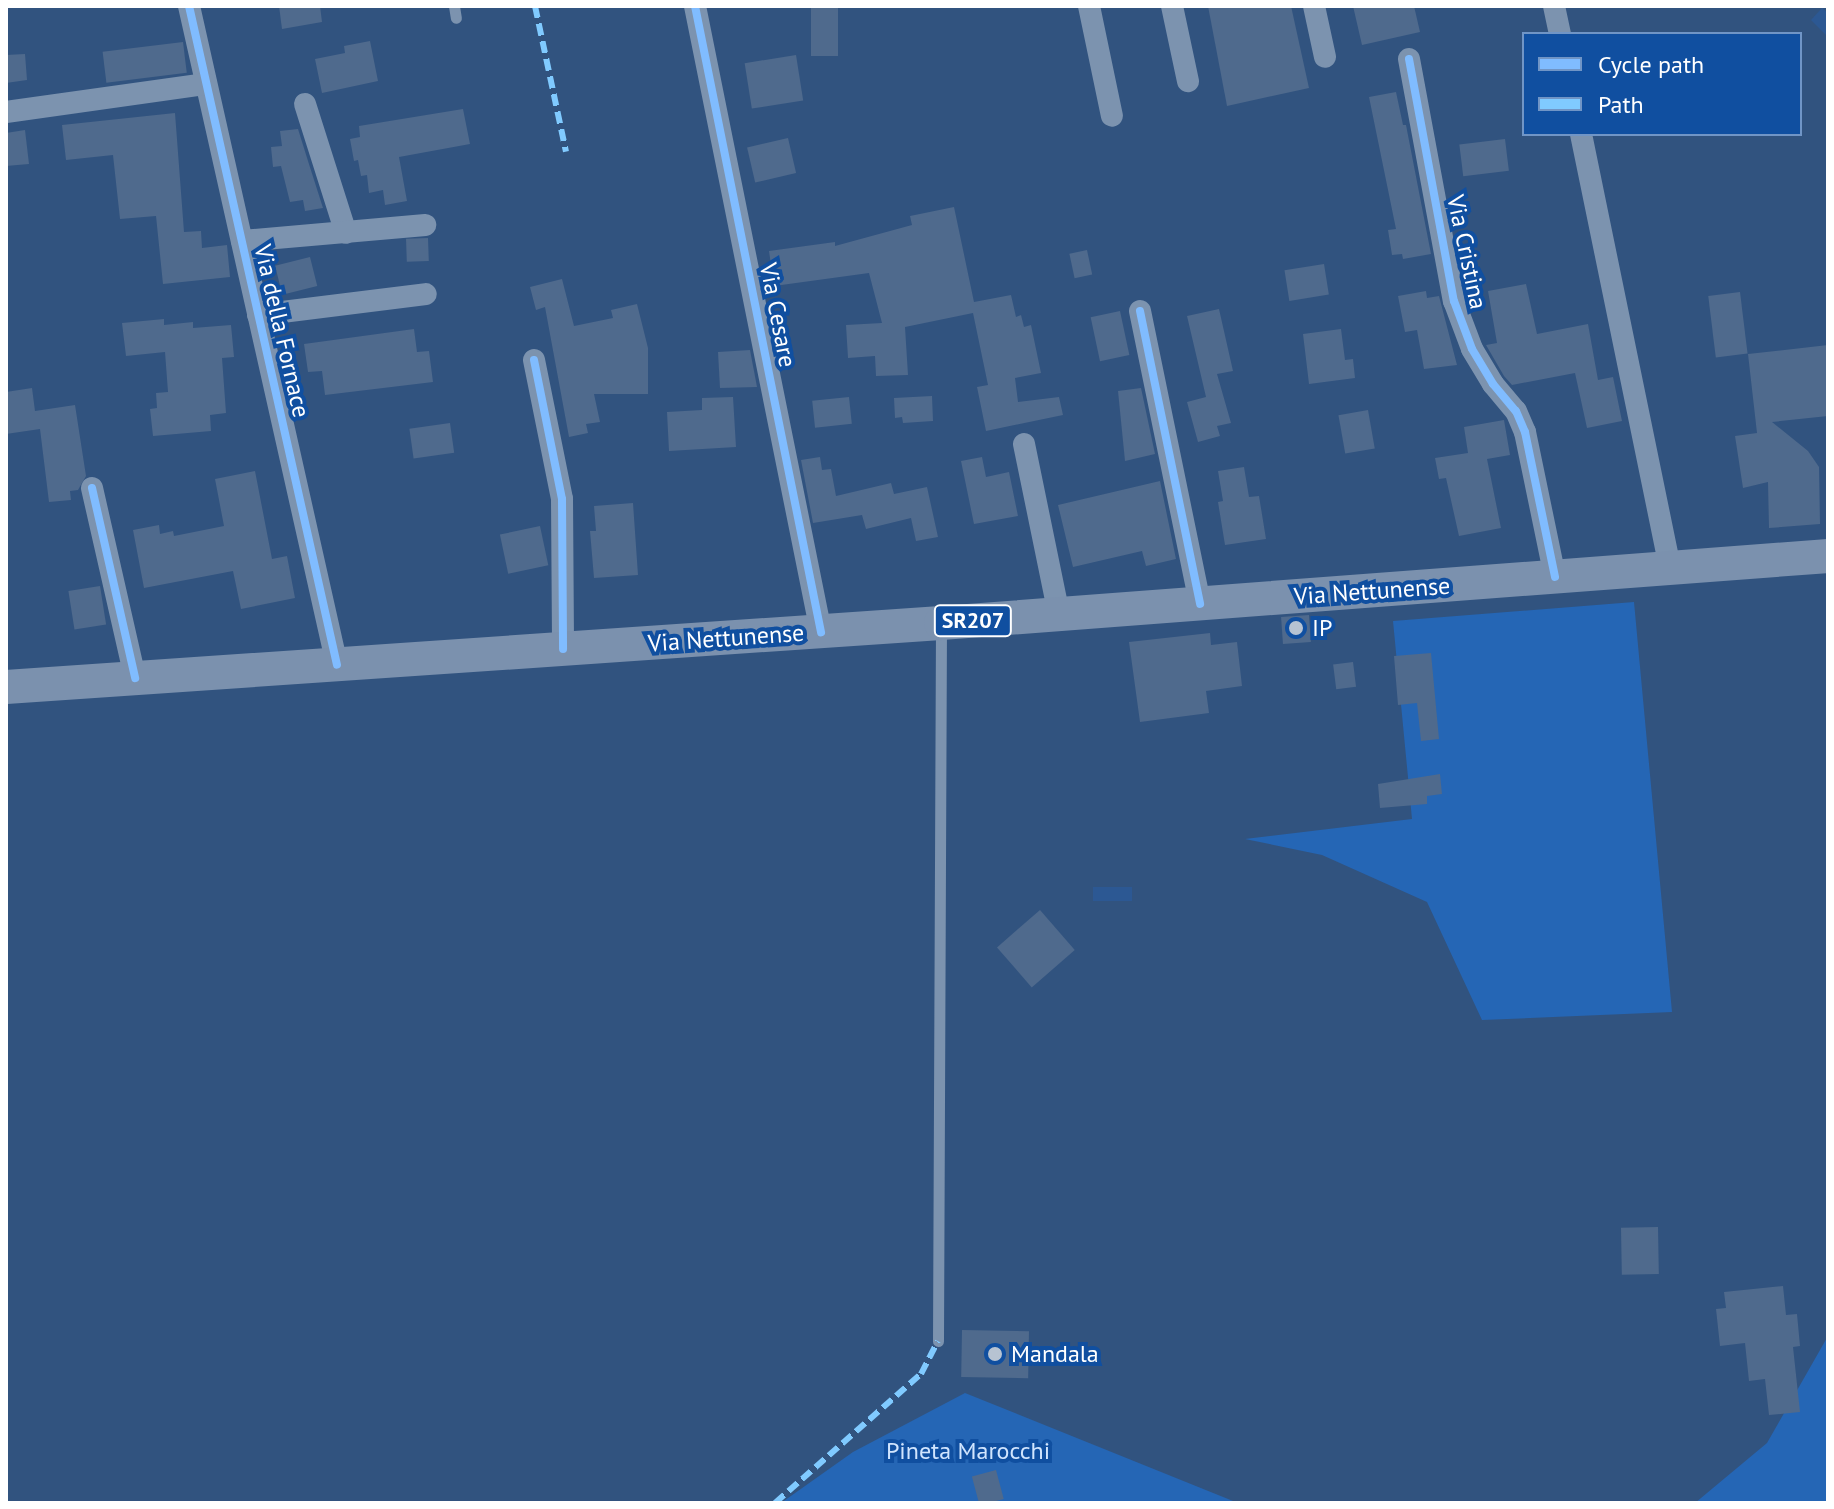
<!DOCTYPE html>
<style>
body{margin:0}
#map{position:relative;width:1834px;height:1509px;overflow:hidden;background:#31537f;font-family:"PT Sans",sans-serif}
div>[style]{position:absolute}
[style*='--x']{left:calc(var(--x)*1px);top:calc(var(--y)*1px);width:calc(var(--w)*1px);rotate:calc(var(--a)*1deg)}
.green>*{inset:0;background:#2566b5}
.water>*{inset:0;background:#2c5893;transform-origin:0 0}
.building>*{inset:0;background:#4f6a8d;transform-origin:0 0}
.service>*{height:11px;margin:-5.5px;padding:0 5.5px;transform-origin:5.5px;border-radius:5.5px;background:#7c93af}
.minor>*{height:22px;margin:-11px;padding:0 11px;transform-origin:11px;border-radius:11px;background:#7c93af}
.primary>*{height:34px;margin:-17px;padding:0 17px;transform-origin:17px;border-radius:17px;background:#7b91ae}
.quiet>*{height:6px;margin-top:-3px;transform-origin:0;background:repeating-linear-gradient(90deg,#80caff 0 12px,transparent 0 18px)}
.cycleway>*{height:8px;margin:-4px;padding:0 4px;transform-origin:4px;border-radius:4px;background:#80bcff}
.dots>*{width:22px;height:22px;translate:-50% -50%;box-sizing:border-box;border:4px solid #104fa0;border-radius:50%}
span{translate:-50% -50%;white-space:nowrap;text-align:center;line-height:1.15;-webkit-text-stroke:8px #104fa0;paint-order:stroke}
.shield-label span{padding:2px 6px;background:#104fa0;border:2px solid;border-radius:6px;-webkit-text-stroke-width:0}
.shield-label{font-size:22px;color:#fff;font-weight:700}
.street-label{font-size:24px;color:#fff}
.poi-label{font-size:24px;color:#fff}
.left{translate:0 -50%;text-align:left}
.park-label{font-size:24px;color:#d1e5fe}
.frame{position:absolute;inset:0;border:8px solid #fff;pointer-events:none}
.legend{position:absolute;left:1522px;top:32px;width:280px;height:104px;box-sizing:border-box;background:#104fa0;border:2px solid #7095c6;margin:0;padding:10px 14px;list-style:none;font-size:24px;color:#fff}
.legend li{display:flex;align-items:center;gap:16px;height:40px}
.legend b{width:40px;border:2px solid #7095c6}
</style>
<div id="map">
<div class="green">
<i style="clip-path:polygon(1634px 602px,1672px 1012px,1482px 1020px,1427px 902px,1322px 855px,1245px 839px,1412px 819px,1393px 621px)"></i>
<i style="clip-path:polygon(1828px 1336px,1828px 1503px,1695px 1503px,1767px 1443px)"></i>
<i style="clip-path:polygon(965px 1393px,1238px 1503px,781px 1503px,853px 1452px)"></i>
</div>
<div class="water">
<i style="clip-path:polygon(1822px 8px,1828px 13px,1828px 37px,1811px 20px)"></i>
<i style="left:1132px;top:887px;width:14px;height:39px;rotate:90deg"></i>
</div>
<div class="building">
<i style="clip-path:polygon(279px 6px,320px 6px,322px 22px,282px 29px)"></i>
<i style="left:811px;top:6px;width:27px;height:50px"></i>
<i style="clip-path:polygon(1208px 6px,1291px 6px,1309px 88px,1227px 106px)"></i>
<i style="clip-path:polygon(1353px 6px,1414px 6px,1420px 32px,1362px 45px)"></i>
<i style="clip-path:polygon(370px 41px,378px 81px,322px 93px,315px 59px,345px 53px,344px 46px)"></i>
<i style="left:183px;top:42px;width:31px;height:81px;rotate:83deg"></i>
<i style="clip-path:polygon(25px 54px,27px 80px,6px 83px,6px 55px)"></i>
<i style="left:796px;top:55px;width:46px;height:52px;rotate:81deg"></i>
<i style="clip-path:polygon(1396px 92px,1403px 125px,1406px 125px,1431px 254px,1403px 259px,1402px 254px,1392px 255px,1388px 230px,1396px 229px,1369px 97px)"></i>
<i style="clip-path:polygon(463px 109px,470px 144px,399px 157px,407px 201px,385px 205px,383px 190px,369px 193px,367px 175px,361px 176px,358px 160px,354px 161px,350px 139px,360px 137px,359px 126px)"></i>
<i style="clip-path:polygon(175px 113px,184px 232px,201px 231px,202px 248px,227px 245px,230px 277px,163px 284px,156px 216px,120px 219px,113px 155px,66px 160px,62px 125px)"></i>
<i style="clip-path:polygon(298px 129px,308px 161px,323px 208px,305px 211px,303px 200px,290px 202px,281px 166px,273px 167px,271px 147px,282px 146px,280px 131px)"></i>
<i style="clip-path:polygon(25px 130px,29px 164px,6px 166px,6px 133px)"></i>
<i style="left:788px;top:138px;width:36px;height:42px;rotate:77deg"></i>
<i style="left:1505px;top:139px;width:32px;height:46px;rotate:83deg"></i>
<i style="clip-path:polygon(954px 207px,974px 302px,1011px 295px,1016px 317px,1021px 315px,1024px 327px,1031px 325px,1041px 373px,1015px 378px,1018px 402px,1059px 397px,1063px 415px,986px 431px,977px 387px,988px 385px,973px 313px,905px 327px,908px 375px,876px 376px,875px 356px,848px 358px,846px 325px,882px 323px,869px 273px,774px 286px,769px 251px,835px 242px,835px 246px,912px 225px,910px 216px)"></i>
<i style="left:428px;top:238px;width:23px;height:22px;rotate:88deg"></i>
<i style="left:1087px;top:250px;width:25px;height:18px;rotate:78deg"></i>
<i style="left:310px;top:257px;width:30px;height:36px;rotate:76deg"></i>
<i style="left:1324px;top:264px;width:31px;height:40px;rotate:81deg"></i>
<i style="clip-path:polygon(562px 279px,574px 326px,613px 318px,611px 310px,637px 304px,648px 348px,648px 394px,594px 394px,600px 422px,586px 424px,588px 433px,569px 437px,545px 307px,536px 310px,530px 287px)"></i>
<i style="clip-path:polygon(1526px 284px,1537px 334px,1588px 324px,1598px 380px,1613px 377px,1622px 421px,1587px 428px,1575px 373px,1512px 385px,1504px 376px,1486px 345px,1497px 343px,1488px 291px)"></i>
<i style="clip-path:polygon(1426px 291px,1427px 298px,1439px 296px,1457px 365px,1424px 369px,1417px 330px,1405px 332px,1398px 296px)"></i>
<i style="left:1740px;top:292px;width:62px;height:32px;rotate:83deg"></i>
<i style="clip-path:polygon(1219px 309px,1233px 371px,1217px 374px,1231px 423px,1217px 426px,1220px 436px,1198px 442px,1187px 402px,1206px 397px,1187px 316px)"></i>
<i style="left:1120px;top:311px;width:45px;height:30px;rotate:78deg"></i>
<i style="clip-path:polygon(164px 319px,164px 325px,193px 322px,193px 328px,231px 325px,234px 357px,222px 358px,226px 413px,210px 415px,211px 431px,153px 436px,150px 409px,157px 408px,156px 393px,168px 392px,165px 352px,126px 356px,122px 323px)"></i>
<i style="clip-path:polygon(414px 329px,417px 352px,429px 351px,433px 382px,325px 395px,322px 371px,308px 372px,304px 344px)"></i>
<i style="clip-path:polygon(1341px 329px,1345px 360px,1353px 359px,1355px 378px,1309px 384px,1303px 334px)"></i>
<i style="clip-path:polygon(1828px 345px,1828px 416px,1772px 422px,1808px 451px,1819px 467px,1820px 524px,1769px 528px,1768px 482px,1743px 488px,1735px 436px,1757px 433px,1748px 354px)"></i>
<i style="clip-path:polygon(750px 350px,757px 387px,720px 388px,718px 352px)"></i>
<i style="clip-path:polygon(32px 388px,35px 411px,75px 405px,86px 476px,78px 490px,70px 491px,71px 500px,49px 502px,40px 429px,6px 434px,6px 392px)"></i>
<i style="clip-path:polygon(1141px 388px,1155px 454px,1125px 461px,1118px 391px)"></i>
<i style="clip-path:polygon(932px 396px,933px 421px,903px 423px,902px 417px,895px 418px,894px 398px)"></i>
<i style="clip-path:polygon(733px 397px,736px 447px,669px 451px,667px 412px,702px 410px,702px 398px)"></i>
<i style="left:849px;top:397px;width:27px;height:37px;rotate:84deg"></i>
<i style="left:1368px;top:410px;width:39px;height:30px;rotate:80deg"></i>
<i style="clip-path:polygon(1504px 420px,1510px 455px,1487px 459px,1501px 528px,1459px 536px,1446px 478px,1439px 479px,1435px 458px,1468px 453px,1464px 427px)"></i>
<i style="left:450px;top:423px;width:30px;height:41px;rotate:82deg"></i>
<i style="clip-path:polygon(820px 457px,822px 470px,831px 469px,836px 496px,891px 483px,894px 494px,927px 487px,938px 537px,916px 541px,911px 518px,866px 529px,862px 515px,813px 523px,801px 460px)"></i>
<i style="clip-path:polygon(982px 457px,986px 477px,1009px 472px,1018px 516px,974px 524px,961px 461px)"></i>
<i style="clip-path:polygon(1244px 467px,1249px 497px,1259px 496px,1266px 539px,1225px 545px,1218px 502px,1223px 501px,1218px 471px)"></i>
<i style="clip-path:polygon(255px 471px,272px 559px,287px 556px,295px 598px,241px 609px,233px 571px,144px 588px,133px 530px,159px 525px,160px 534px,173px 531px,174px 536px,224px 526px,215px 479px)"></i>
<i style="clip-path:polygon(1160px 481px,1176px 559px,1146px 566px,1142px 551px,1073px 567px,1058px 505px)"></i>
<i style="clip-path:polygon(633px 503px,638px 575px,594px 578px,590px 531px,596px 531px,594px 506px)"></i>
<i style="left:540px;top:526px;width:40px;height:41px;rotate:78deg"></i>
<i style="left:100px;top:586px;width:39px;height:32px;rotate:81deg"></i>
<i style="left:1309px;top:615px;width:27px;height:28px;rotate:86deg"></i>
<i style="clip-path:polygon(1210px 633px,1211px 645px,1237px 642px,1242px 686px,1206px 691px,1209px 713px,1140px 722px,1129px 642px)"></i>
<i style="clip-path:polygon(1431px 653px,1439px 739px,1421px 741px,1417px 703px,1398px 705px,1394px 656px)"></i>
<i style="left:1353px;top:662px;width:25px;height:20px;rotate:83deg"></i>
<i style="clip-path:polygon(1440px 774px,1442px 794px,1427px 796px,1427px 804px,1380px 808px,1378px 784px)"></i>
<i style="left:1040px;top:910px;width:53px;height:57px;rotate:49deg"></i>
<i style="left:1658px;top:1227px;width:47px;height:37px;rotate:89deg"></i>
<i style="clip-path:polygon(1783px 1286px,1786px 1315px,1797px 1314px,1800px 1346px,1793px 1347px,1800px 1412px,1769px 1415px,1765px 1379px,1749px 1381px,1745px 1343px,1720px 1346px,1716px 1309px,1726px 1308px,1724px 1292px)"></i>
<i style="left:962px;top:1330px;width:67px;height:47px;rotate:1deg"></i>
<i style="left:996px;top:1470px;width:30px;height:25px;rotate:75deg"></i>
</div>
<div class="service">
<i style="--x:454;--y:6;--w:12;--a:81"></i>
<i style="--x:938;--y:1341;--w:715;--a:-89.76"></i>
</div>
<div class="minor">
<i style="--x:189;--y:6;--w:675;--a:77.34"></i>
<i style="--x:695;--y:6;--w:639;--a:78.62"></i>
<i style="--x:1089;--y:6;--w:112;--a:78.2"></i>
<i style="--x:1172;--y:6;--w:77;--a:78"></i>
<i style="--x:1314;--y:6;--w:52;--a:77.8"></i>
<i style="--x:1554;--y:6;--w:29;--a:78"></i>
<i style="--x:1409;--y:59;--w:246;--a:79.5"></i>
<i style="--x:1454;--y:301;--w:51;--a:69.4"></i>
<i style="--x:1472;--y:349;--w:41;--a:59"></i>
<i style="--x:1493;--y:384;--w:35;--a:50"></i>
<i style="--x:1516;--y:411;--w:23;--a:67"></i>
<i style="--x:1525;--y:432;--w:148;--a:78.3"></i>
<i style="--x:305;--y:104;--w:135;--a:72.4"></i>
<i style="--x:6;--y:112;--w:202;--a:-8"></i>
<i style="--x:1581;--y:134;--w:443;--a:78.4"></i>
<i style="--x:242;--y:241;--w:184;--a:-5"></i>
<i style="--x:1140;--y:311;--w:299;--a:78.4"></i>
<i style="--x:258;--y:315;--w:169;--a:-7.1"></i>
<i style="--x:534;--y:360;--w:142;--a:78.6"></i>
<i style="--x:562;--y:499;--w:150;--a:89.6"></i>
<i style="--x:1024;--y:444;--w:174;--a:78.4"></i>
<i style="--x:92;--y:488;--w:195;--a:77.2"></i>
</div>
<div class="primary">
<i style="--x:6;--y:687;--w:937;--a:-3.92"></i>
<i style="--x:941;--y:623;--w:890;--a:-4.32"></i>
</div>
<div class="quiet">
<i style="--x:535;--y:6;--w:149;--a:78"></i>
<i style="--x:775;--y:1503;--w:195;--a:-41.5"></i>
<i style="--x:921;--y:1374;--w:37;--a:-63"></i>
</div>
<div class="cycleway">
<i style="--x:189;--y:6;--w:675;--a:77.34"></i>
<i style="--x:695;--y:6;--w:639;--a:78.62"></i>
<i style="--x:1409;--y:59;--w:246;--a:79.5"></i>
<i style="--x:1454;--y:301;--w:51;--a:69.4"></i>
<i style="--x:1472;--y:349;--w:41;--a:59"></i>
<i style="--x:1493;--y:384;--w:35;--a:50"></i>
<i style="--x:1516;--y:411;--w:23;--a:67"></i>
<i style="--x:1525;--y:432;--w:148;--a:78.3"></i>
<i style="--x:1140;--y:311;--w:299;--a:78.4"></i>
<i style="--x:534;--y:360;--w:142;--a:78.6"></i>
<i style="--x:562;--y:499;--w:150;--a:89.6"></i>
<i style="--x:92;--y:488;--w:195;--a:77.2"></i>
</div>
<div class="dots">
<i style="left:1296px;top:628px;background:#b7c3d2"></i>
<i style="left:995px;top:1354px;background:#b7c3d2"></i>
</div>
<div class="shield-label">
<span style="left:973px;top:621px">SR207</span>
</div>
<div class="street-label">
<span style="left:1467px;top:252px;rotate:78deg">Via Cristina</span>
<span style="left:778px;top:315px;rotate:79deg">Via Cesare</span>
<span style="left:282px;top:331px;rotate:77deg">Via della Fornace</span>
<span style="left:1372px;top:591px;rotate:-4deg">Via Nettunense</span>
<span style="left:726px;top:638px;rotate:-4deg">Via Nettunense</span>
</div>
<div class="poi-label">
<span class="left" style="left:1312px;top:628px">IP</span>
<span class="left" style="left:1011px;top:1354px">Mandala</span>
</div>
<div class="park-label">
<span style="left:968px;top:1451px">Pineta Marocchi</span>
</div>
<div class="frame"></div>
<ul class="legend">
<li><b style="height:10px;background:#80bcff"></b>Cycle path</li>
<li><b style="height:10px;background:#80caff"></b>Path</li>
</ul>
</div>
